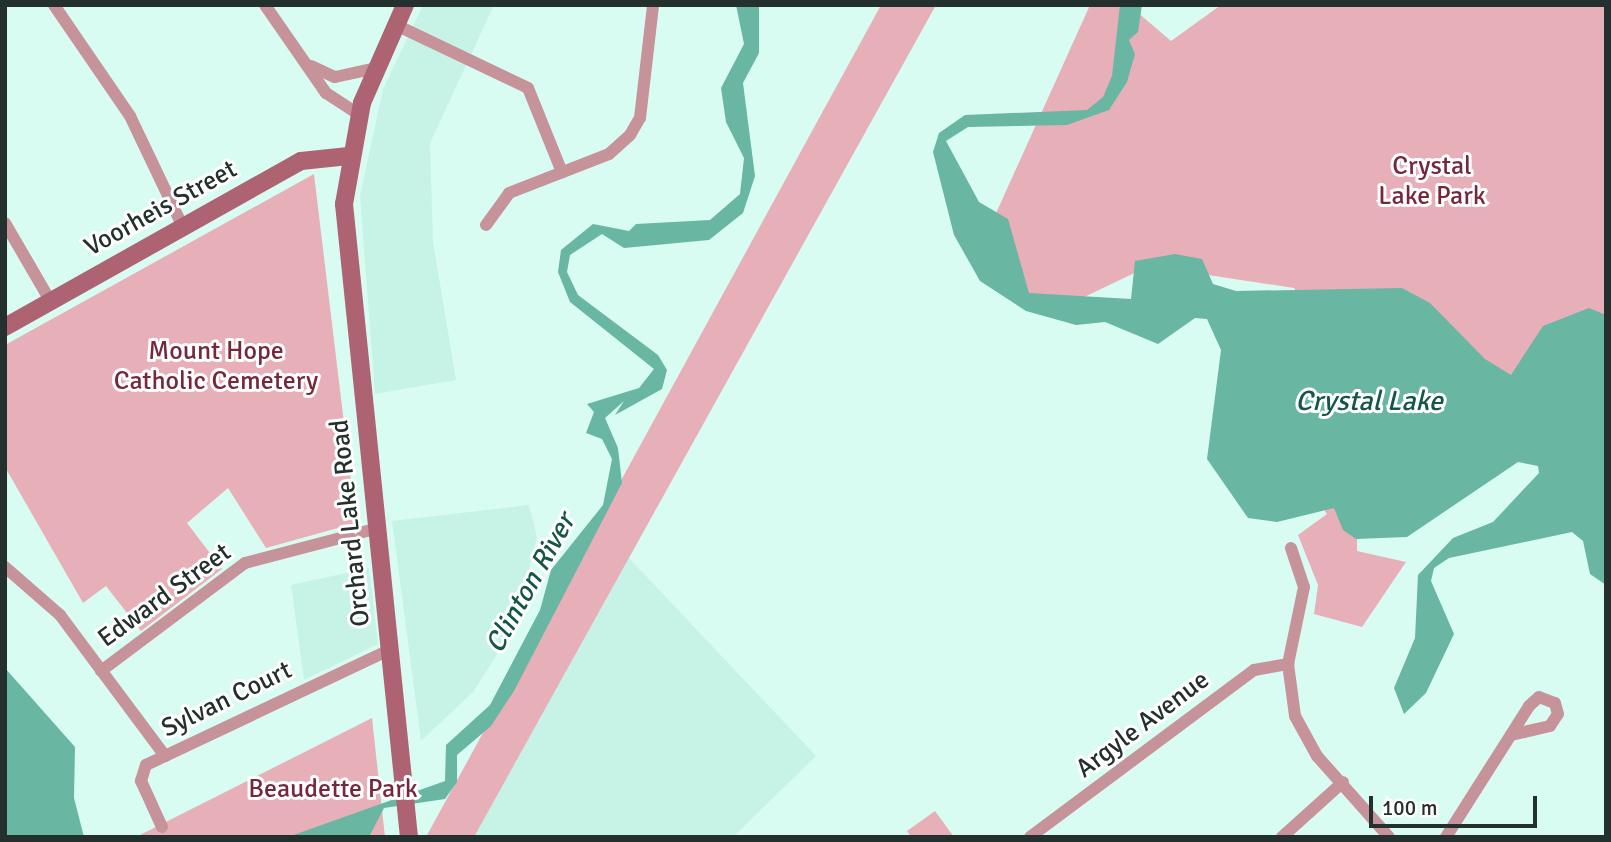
<!DOCTYPE html>
<style>
body{margin:0}
#map{position:relative;width:1611px;height:842px;overflow:hidden;background:#d9fcf2;font-family:Signika,sans-serif}
div>[style]{position:absolute}
[style*='--x']{left:calc(var(--x)*1px);top:calc(var(--y)*1px);width:calc(var(--w)*1px);rotate:calc(var(--a)*1deg)}
.built>*{inset:0;background:#c7f3e6}
.green>*{inset:0;background:#e7b0b8}
.water>*{inset:0;background:#69b6a2}
.street>*{height:12px;margin:-6px;padding:0 6px;transform-origin:6px;border-radius:6px;background:#c7939b}
.secondary>*{height:18px;margin:-9px;padding:0 9px;transform-origin:9px;border-radius:9px;background:#ad6371}
span{translate:-50% -50%;white-space:nowrap;text-align:center;line-height:1.15;-webkit-text-stroke:6px #fff;paint-order:stroke}
.park-label{font-size:26px;color:#77273b}
.street-label{font-size:26px;color:#23302d}
.water-label{font-size:28px;color:#165648;font-style:italic}
.frame{position:absolute;inset:0;border:7px solid #23302d;pointer-events:none}
.scale{position:absolute;left:1369px;top:796px;width:168px;height:32px;box-sizing:border-box;border:4px solid #23302d;border-top:0;padding-left:9px;font-size:21px;line-height:24px;white-space:nowrap;color:#23302d;-webkit-text-stroke:5px #fff;paint-order:stroke}
</style>
<div id="map">
<div class="built">
<i style="clip-path:polygon(423px 5px,494px 5px,430px 143px,433px 242px,456px 380px,375px 394px,360px 196px,383px 89px)"></i>
<i style="clip-path:polygon(529px 505px,537px 537px,515px 626px,473px 692px,421px 741px,392px 521px)"></i>
<i style="clip-path:polygon(629px 558px,816px 756px,733px 837px,474px 837px)"></i>
<i style="clip-path:polygon(369px 568px,378px 644px,304px 680px,291px 585px)"></i>
</div>
<div class="green">
<i style="clip-path:polygon(881px 5px,936px 5px,474px 837px,426px 837px)"></i>
<i style="clip-path:polygon(1090px 5px,1129px 5px,1171px 41px,1221px 5px,1606px 5px,1606px 338px,1357px 491px,1357px 551px,1406px 562px,1362px 627px,1314px 614px,1318px 585px,1298px 535px,1327px 514px,1272px 433px,1354px 372px,1294px 288px,1149px 266px,1055px 311px,974px 262px)"></i>
<i style="clip-path:polygon(314px 174px,356px 523px,266px 548px,228px 488px,187px 523px,222px 569px,141px 631px,106px 586px,83px 603px,5px 467px,5px 345px)"></i>
<i style="clip-path:polygon(372px 718px,385px 837px,136px 837px)"></i>
<i style="clip-path:polygon(935px 811px,954px 837px,911px 837px,907px 831px)"></i>
</div>
<div class="water">
<i style="clip-path:polygon(736px 5px,759px 5px,759px 53px,743px 83px,755px 176px,743px 213px,709px 240px,624px 248px,602px 234px,570px 255px,567px 272px,578px 295px,658px 355px,667px 370px,662px 389px,615px 415px,624px 401px,605px 418px,618px 448px,622px 483px,514px 691px,491px 726px,457px 755px,457px 782px,445px 799px,384px 808px,369px 837px,288px 837px,445px 781px,446px 745px,490px 705px,540px 610px,551px 570px,603px 505px,612px 459px,602px 439px,586px 433px,594px 412px,587px 404px,639px 388px,654px 369px,570px 302px,558px 272px,561px 250px,593px 224px,629px 231px,636px 224px,710px 220px,740px 194px,744px 158px,726px 122px,721px 88px,744px 44px)"></i>
<i style="clip-path:polygon(1120px 5px,1142px 5px,1138px 32px,1129px 40px,1135px 54px,1127px 82px,1109px 110px,1067px 125px,968px 127px,946px 141px,979px 202px,1008px 219px,1029px 293px,1131px 299px,1135px 261px,1175px 254px,1202px 259px,1213px 284px,1236px 291px,1402px 288px,1430px 303px,1485px 359px,1511px 375px,1543px 326px,1589px 308px,1606px 315px,1606px 585px,1590px 574px,1583px 541px,1572px 532px,1449px 558px,1434px 568px,1431px 581px,1454px 634px,1426px 693px,1404px 714px,1394px 688px,1415px 638px,1418px 575px,1453px 538px,1493px 522px,1539px 473px,1538px 466px,1518px 462px,1407px 537px,1356px 539px,1343px 530px,1334px 508px,1277px 522px,1248px 518px,1207px 459px,1221px 350px,1207px 319px,1195px 318px,1158px 344px,1105px 322px,1076px 325px,1026px 311px,980px 281px,954px 235px,933px 152px,939px 133px,965px 115px,1087px 110px,1103px 97px,1112px 76px)"></i>
<i style="clip-path:polygon(5px 668px,75px 747px,74px 798px,84px 837px,5px 837px)"></i>
</div>
<div class="street">
<i style="--x:54;--y:5;--w:135;--a:55.6"></i>
<i style="--x:130;--y:116;--w:123;--a:64.5"></i>
<i style="--x:265;--y:5;--w:107;--a:55.3"></i>
<i style="--x:326;--y:93;--w:38;--a:33"></i>
<i style="--x:396;--y:25;--w:146;--a:25.5"></i>
<i style="--x:528;--y:88;--w:91;--a:68"></i>
<i style="--x:311;--y:66;--w:26;--a:25"></i>
<i style="--x:335;--y:77;--w:43;--a:-12.1"></i>
<i style="--x:5;--y:223;--w:91;--a:59.8"></i>
<i style="--x:486;--y:225;--w:39;--a:-54"></i>
<i style="--x:509;--y:193;--w:107;--a:-21.3"></i>
<i style="--x:609;--y:154;--w:28;--a:-42"></i>
<i style="--x:630;--y:135;--w:20;--a:-60"></i>
<i style="--x:640;--y:118;--w:114;--a:-83.4"></i>
<i style="--x:1291;--y:548;--w:41;--a:71.6"></i>
<i style="--x:1304;--y:587;--w:79;--a:101.7"></i>
<i style="--x:1288;--y:664;--w:52;--a:82.3"></i>
<i style="--x:1295;--y:716;--w:46;--a:61.2"></i>
<i style="--x:1317;--y:756;--w:108;--a:48.4"></i>
<i style="--x:5;--y:567;--w:73;--a:41.1"></i>
<i style="--x:60;--y:615;--w:176;--a:53.3"></i>
<i style="--x:101;--y:671;--w:180;--a:-36.9"></i>
<i style="--x:245;--y:563;--w:138;--a:-14.7"></i>
<i style="--x:162;--y:827;--w:51;--a:-114.5"></i>
<i style="--x:141;--y:781;--w:17;--a:-73"></i>
<i style="--x:146;--y:765;--w:271;--a:-25.3"></i>
<i style="--x:1030;--y:837;--w:279;--a:-36.7"></i>
<i style="--x:1254;--y:670;--w:35;--a:-10"></i>
<i style="--x:1282;--y:837;--w:82;--a:-42"></i>
<i style="--x:1446;--y:837;--w:155;--a:-57.6"></i>
<i style="--x:1529;--y:706;--w:13;--a:-42"></i>
<i style="--x:1539;--y:697;--w:17;--a:21"></i>
<i style="--x:1555;--y:703;--w:11;--a:75"></i>
<i style="--x:1558;--y:714;--w:14;--a:124"></i>
<i style="--x:1550;--y:726;--w:40;--a:167"></i>
</div>
<div class="secondary">
<i style="--x:405;--y:5;--w:107;--a:113.7"></i>
<i style="--x:362;--y:103;--w:103;--a:100.1"></i>
<i style="--x:344;--y:204;--w:636;--a:84.14"></i>
<i style="--x:5;--y:327;--w:339;--a:-29.3"></i>
<i style="--x:301;--y:161;--w:48;--a:-5.9"></i>
</div>
<div class="park-label">
<span style="left:1432px;top:182px">Crystal<br>Lake Park</span>
<span style="left:216px;top:367px">Mount Hope<br>Catholic Cemetery</span>
<span style="left:333px;top:790px">Beaudette Park</span>
</div>
<div class="street-label">
<span style="left:161px;top:209px;rotate:-29deg">Voorheis Street</span>
<span style="left:351px;top:523px;rotate:-96deg">Orchard Lake Road</span>
<span style="left:165px;top:596px;rotate:-36deg">Edward Street</span>
<span style="left:227px;top:700px;rotate:-26deg">Sylvan Court</span>
<span style="left:1143px;top:725px;rotate:-37deg">Argyle Avenue</span>
</div>
<div class="water-label">
<span style="left:1369px;top:401px">Crystal Lake</span>
<span style="left:530px;top:583px;rotate:-61deg">Clinton River</span>
</div>
<div class="frame"></div>
<div class="scale">100 m</div>
</div>
